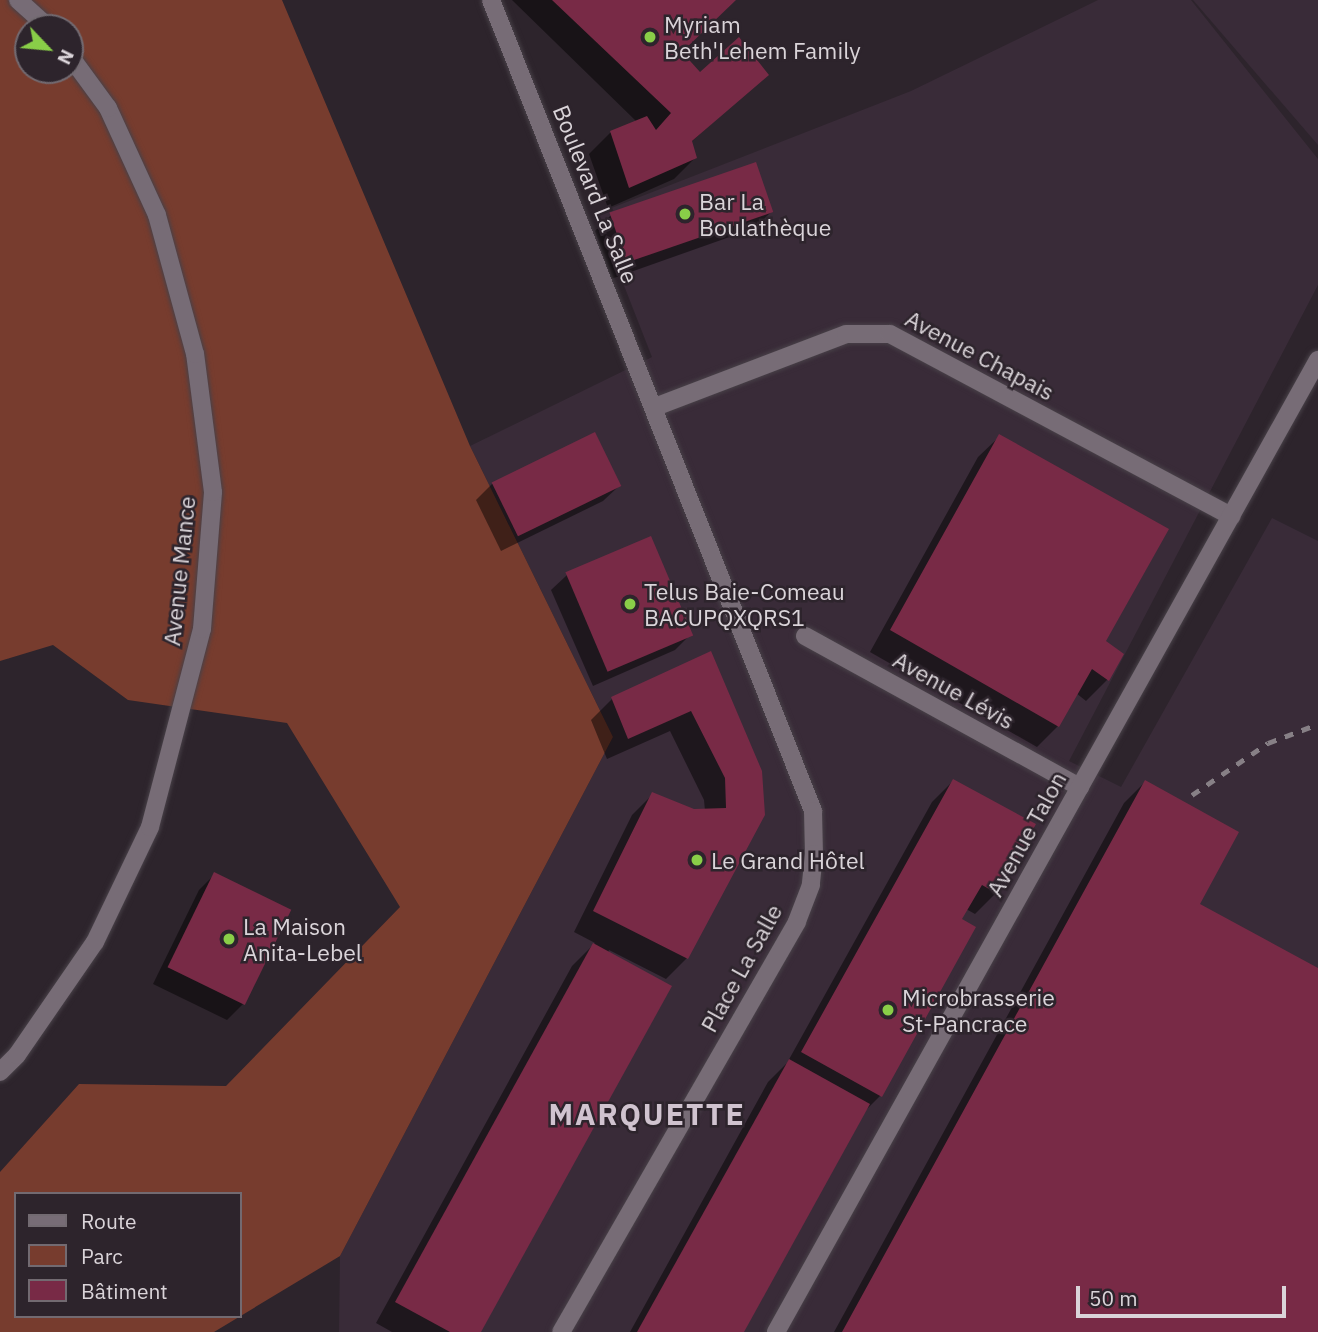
<!DOCTYPE html>
<meta charset="utf-8">
<style>
body{margin:0}
#map{position:relative;width:1318px;height:1332px;overflow:hidden;background:#2d242c;font-family:"IBM Plex Sans",sans-serif}
div>[style]{position:absolute}
[style*='--x']{left:calc(var(--x)*1px);top:calc(var(--y)*1px);width:calc(var(--w)*1px);rotate:calc(var(--a)*1deg)}
.built>*{inset:0;background:#392b38}
.green>*{inset:0;background:#773c2e}
.shadow>*{inset:0;background:#0007}
.building>*{inset:0;background:#782a46;transform-origin:0 0}
.roads{filter:drop-shadow(0 0 2px #484148) drop-shadow(0 0 2px #484148)}
.street>*{height:18px;margin:-9px;padding:0 9px;transform-origin:9px;border-radius:9px;background:#776c76}
.secondary>*{height:18px;margin:-9px;padding:0 9px;transform-origin:9px;border-radius:9px;background:#776c76}
.rail>*{height:5px;margin-top:-2.5px;transform-origin:0;background:repeating-linear-gradient(90deg,#878086 0 9px,transparent 0 18px)}
.dots>*{width:19px;height:19px;translate:-50% -50%;box-sizing:border-box;border:4px solid #2d242c;border-radius:50%}
span{translate:-50% -50%;white-space:nowrap;text-align:center;line-height:1.15;-webkit-text-stroke:5px #2d242c;paint-order:stroke}
.poi-label{font-size:23px;color:#dad4d9}
.left{translate:0 -50%;text-align:left}
.street-label{font-size:23px;color:#dad4d9}
.district-label{font-size:30px;color:#d0c3cf;font-weight:700;letter-spacing:2px}
.legend{position:absolute;left:14px;top:1192px;width:228px;height:126px;box-sizing:border-box;background:#2d242c;border:2px solid #726a71;margin:0;padding:9px 12px;list-style:none;font-size:21px;color:#dad4d9}
.legend li{display:flex;align-items:center;gap:14px;height:35px}
.legend b{width:35px;border:2px solid #726a71}
.north{position:absolute;left:14px;top:14px;width:70px;height:70px;box-sizing:border-box;background:#2d242c;border:2px solid #726a71;border-radius:50%;rotate:116deg;font-size:19px;font-weight:700;line-height:28px;text-align:center;color:#dad4d9}
.north::after{content:'';display:block;margin:auto;width:24px;height:32px;background:#89ce48;clip-path:polygon(50% 0,100% 100%,50% 72%,0 100%)}
.scale{position:absolute;left:1076px;top:1286px;width:210px;height:32px;box-sizing:border-box;border:4px solid #dad4d9;border-top:0;padding-left:9px;font-size:21px;line-height:24px;white-space:nowrap;color:#dad4d9;-webkit-text-stroke:5px #2d242c;paint-order:stroke}
</style>
<div id="map">
<div class="built">
<i style="clip-path:polygon(1098px 0,1191px 0,1318px 159px,1318px 285px,1069px 761px,1121px 787px,1272px 518px,1318px 541px,1318px 1332px,339px 1332px,340px 1256px,613px 737px,470px 446px,652px 357px,596px 214px,911px 91px)"></i>
<i style="clip-path:polygon(1193px 0,1318px 0,1318px 145px)"></i>
</div>
<div class="green">
<i style="clip-path:polygon(evenodd,0 0,282px 0,470px 446px,613px 737px,340px 1256px,214px 1332px,0 1332px,0 1172px,79px 1084px,226px 1086px,400px 907px,287px 723px,128px 700px,53px 645px,0 661px,0 0,28px 28px,70px 28px,70px 70px,28px 70px,28px 28px,0 0,16px 1194px,240px 1194px,240px 1316px,16px 1316px,16px 1194px)"></i>
</div>
<div class="shadow">
<i style="clip-path:polygon(512px 0,734px 0,680px 52px,700px 75px,766px 75px,690px 143px,695px 158px,674px 179px,608px 208px,589px 154px,610px 133px,637px 122px)"></i>
<i style="clip-path:polygon(755px 165px,771px 212px,755px 228px,611px 279px,595px 231px,610px 216px)"></i>
<i style="clip-path:polygon(999px 437px,1104px 642px,1107px 680px,1086px 701px,1076px 693px,1058px 726px,1037px 747px,870px 652px,978px 457px)"></i>
<i style="clip-path:polygon(492px 484px,619px 486px,603px 501px,501px 551px,476px 500px)"></i>
<i style="clip-path:polygon(567px 575px,691px 634px,675px 650px,593px 686px,551px 590px)"></i>
<i style="clip-path:polygon(710px 653px,763px 815px,687px 958px,666px 979px,609px 950px,479px 1332px,392px 1332px,376px 1323px,572px 966px,595px 943px,574px 932px,632px 815px,653px 794px,693px 811px,705px 811px,704px 800px,670px 731px,607px 759px,591px 720px,612px 699px)"></i>
<i style="clip-path:polygon(953px 781px,996px 893px,975px 914px,966px 909px,881px 1095px,863px 1113px,742px 1332px,630px 1332px,768px 1082px,787px 1063px,932px 802px)"></i>
<i style="clip-path:polygon(1145px 782px,1198px 904px,1318px 970px,1318px 1332px,834px 1332px,1124px 803px)"></i>
<i style="clip-path:polygon(215px 874px,243px 1004px,227px 1020px,153px 984px,199px 890px)"></i>
</div>
<div class="building">
<i style="clip-path:polygon(552px 0,736px 0,682px 52px,700px 72px,739px 37px,769px 75px,692px 141px,697px 158px,629px 188px,610px 131px,647px 116px,656px 130px,671px 113px)"></i>
<i style="left:756px;top:162px;width:53px;height:155px;rotate:71deg"></i>
<i style="left:595px;top:432px;width:60px;height:115px;rotate:64deg"></i>
<i style="clip-path:polygon(999px 434px,1169px 529px,1106px 641px,1124px 654px,1109px 681px,1092px 669px,1059px 727px,890px 630px)"></i>
<i style="left:651px;top:536px;width:108px;height:93px;rotate:67deg"></i>
<i style="clip-path:polygon(711px 651px,762px 771px,765px 815px,688px 959px,593px 911px,652px 792px,694px 809px,726px 808px,725px 778px,691px 711px,628px 739px,611px 697px)"></i>
<i style="clip-path:polygon(953px 779px,1036px 824px,998px 894px,982px 885px,962px 919px,976px 927px,882px 1097px,801px 1052px)"></i>
<i style="clip-path:polygon(1145px 780px,1239px 832px,1200px 904px,1318px 968px,1318px 1332px,842px 1332px)"></i>
<i style="left:214px;top:872px;width:86px;height:106px;rotate:26deg"></i>
<i style="clip-path:polygon(593px 943px,672px 986px,481px 1332px,450px 1332px,395px 1302px)"></i>
<i style="clip-path:polygon(789px 1059px,870px 1104px,744px 1332px,637px 1332px)"></i>
</div>
<div class="roads">
<div class="street">
<i style="--x:18;--y:0;--w:42;--a:42.1"></i>
<i style="--x:655;--y:407;--w:204;--a:-20.9"></i>
<i style="--x:846;--y:334;--w:44;--a:0"></i>
<i style="--x:890;--y:334;--w:387;--a:28.1"></i>
<i style="--x:805;--y:636;--w:314;--a:28.8"></i>
<i style="--x:0;--y:1072;--w:24;--a:-45"></i>
<i style="--x:17;--y:1055;--w:137;--a:-55.4"></i>
<i style="--x:95;--y:942;--w:127;--a:-64.4"></i>
<i style="--x:150;--y:827;--w:205;--a:-75.3"></i>
<i style="--x:202;--y:629;--w:137;--a:-85.4"></i>
<i style="--x:213;--y:492;--w:139;--a:-97.4"></i>
<i style="--x:195;--y:354;--w:144;--a:-105.3"></i>
<i style="--x:157;--y:215;--w:118;--a:-114.6"></i>
<i style="--x:108;--y:108;--w:64;--a:-126.2"></i>
<i style="--x:776;--y:1332;--w:1113;--a:-60.86"></i>
</div>
<div class="secondary">
<i style="--x:491;--y:0;--w:873;--a:68.34"></i>
<i style="--x:813;--y:811;--w:43;--a:88.7"></i>
<i style="--x:814;--y:854;--w:31;--a:96"></i>
<i style="--x:811;--y:885;--w:40;--a:111"></i>
<i style="--x:797;--y:922;--w:473;--a:119.9"></i>
</div>
</div>
<div class="rail">
<i style="--x:1192;--y:795;--w:92;--a:-34.4"></i>
<i style="--x:1268;--y:743;--w:53;--a:-20.8"></i>
</div>
<div class="dots">
<i style="left:650px;top:37px;background:#89ce48"></i>
<i style="left:685px;top:214px;background:#89ce48"></i>
<i style="left:630px;top:604px;background:#89ce48"></i>
<i style="left:697px;top:860px;background:#89ce48"></i>
<i style="left:229px;top:939px;background:#89ce48"></i>
<i style="left:888px;top:1010px;background:#89ce48"></i>
</div>
<div class="poi-label">
<span class="left" style="left:664px;top:37px">Myriam<br>Beth'Lehem Family</span>
<span class="left" style="left:699px;top:214px">Bar La<br>Boulathèque</span>
<span class="left" style="left:644px;top:604px">Telus Baie-Comeau<br>BACUPQXQRS1</span>
<span class="left" style="left:711px;top:860px">Le Grand Hôtel</span>
<span class="left" style="left:243px;top:939px">La Maison<br>Anita-Lebel</span>
<span class="left" style="left:902px;top:1010px">Microbrasserie<br>St-Pancrace</span>
</div>
<div class="street-label">
<span style="left:596px;top:194px;rotate:68deg">Boulevard La Salle</span>
<span style="left:980px;top:355px;rotate:28deg">Avenue Chapais</span>
<span style="left:179px;top:571px;rotate:-84deg">Avenue Mance</span>
<span style="left:954px;top:690px;rotate:29deg">Avenue Lévis</span>
<span style="left:1026px;top:834px;rotate:-61deg">Avenue Talon</span>
<span style="left:741px;top:968px;rotate:-61deg">Place La Salle</span>
</div>
<div class="district-label">
<span style="left:647px;top:1114px">MARQUETTE</span>
</div>
<ul class="legend">
<li><b style="height:9px;background:#776c76"></b>Route</li>
<li><b style="height:19px;background:#773c2e"></b>Parc</li>
<li><b style="height:19px;background:#782a46"></b>Bâtiment</li>
</ul>
<div class="north">N</div>
<div class="scale">50 m</div>
</div>
